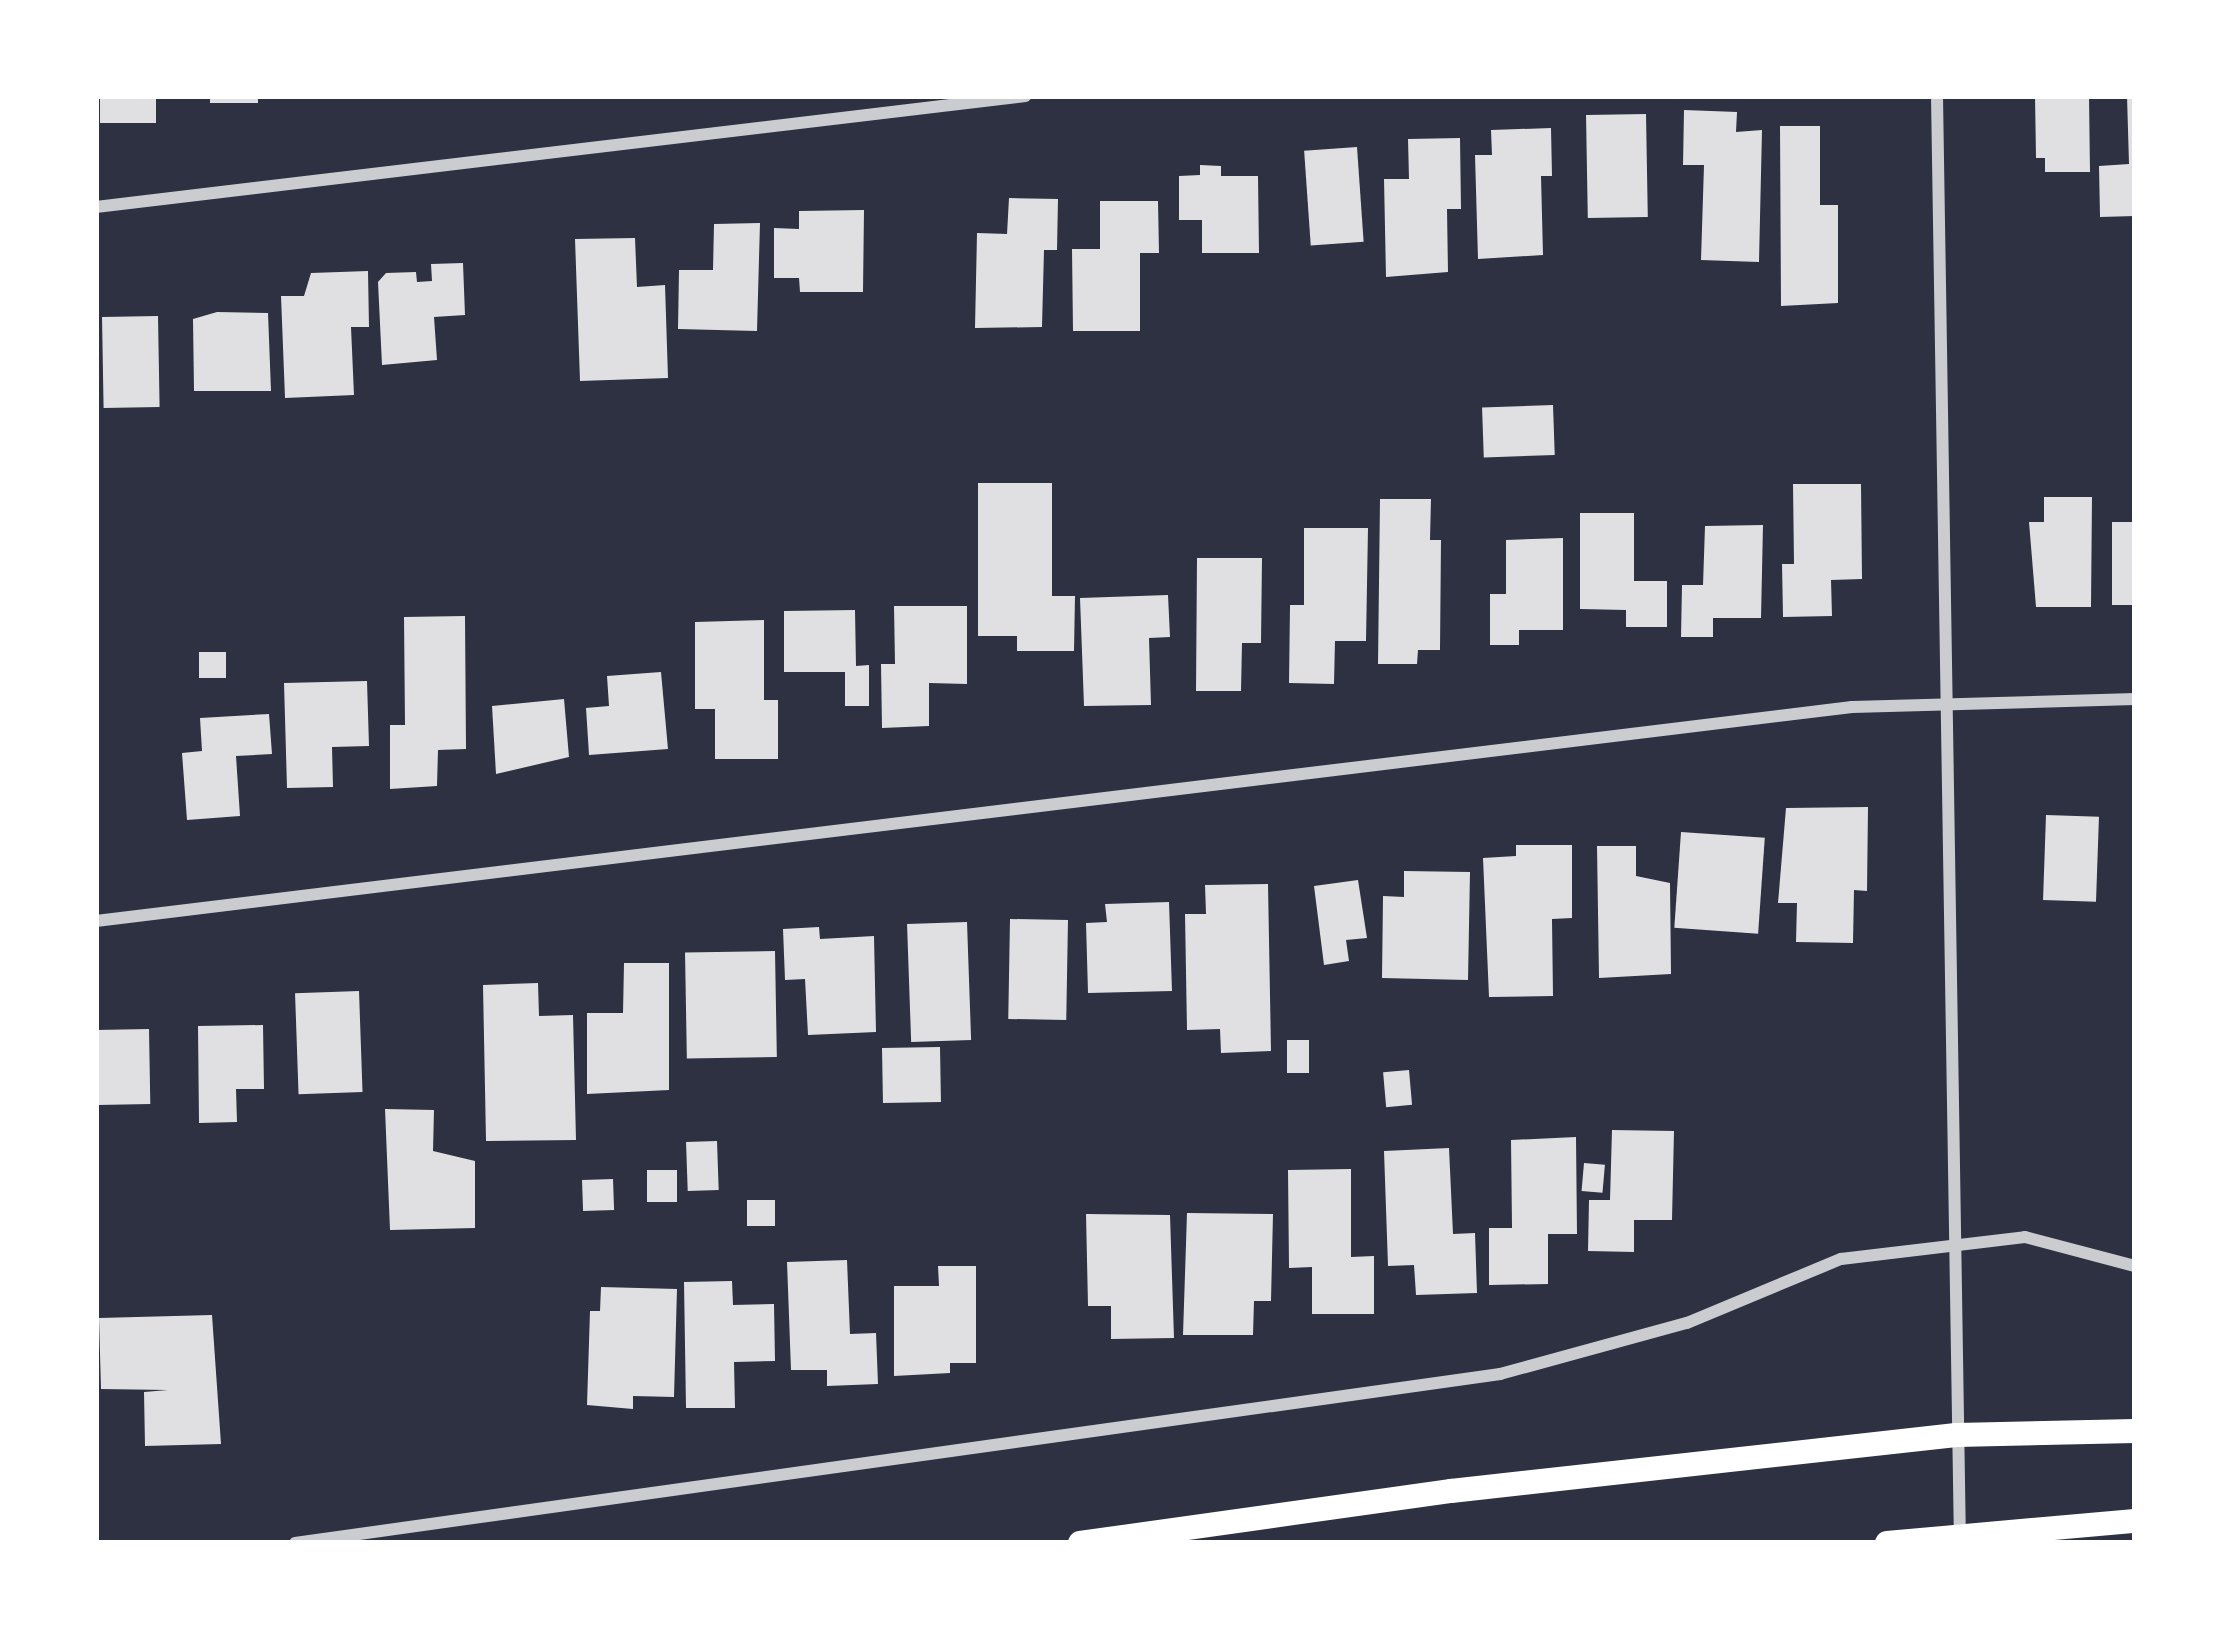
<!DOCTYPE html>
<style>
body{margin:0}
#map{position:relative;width:2231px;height:1639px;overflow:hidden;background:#2d3142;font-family:Poppins,sans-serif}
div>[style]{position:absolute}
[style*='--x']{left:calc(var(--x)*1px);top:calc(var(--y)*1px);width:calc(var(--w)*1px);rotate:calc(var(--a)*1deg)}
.building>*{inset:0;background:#e0e0e3;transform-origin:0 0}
.minor>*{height:12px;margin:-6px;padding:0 6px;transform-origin:6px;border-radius:6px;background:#caccd0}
.secondary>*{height:24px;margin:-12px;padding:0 12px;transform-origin:12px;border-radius:12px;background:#fff}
span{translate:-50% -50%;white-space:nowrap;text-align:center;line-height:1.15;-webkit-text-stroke:10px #fff;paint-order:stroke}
.frame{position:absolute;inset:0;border:99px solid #fff;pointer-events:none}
</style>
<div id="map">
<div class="building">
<i style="left:100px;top:96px;width:56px;height:27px"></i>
<i style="left:210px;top:96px;width:48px;height:7px"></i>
<i style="clip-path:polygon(2035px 96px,2089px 96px,2090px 172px,2045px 172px,2045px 158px,2036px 158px)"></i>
<i style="clip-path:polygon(2127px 96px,2135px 96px,2135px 216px,2100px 217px,2099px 166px,2129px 164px)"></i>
<i style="clip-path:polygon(1684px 110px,1737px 112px,1736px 132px,1762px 130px,1759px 262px,1701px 260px,1704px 165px,1683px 165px)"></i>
<i style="left:1646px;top:114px;width:103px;height:60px;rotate:89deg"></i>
<i style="clip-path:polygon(1780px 126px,1820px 126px,1820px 205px,1838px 205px,1838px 303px,1781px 306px)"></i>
<i style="clip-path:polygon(1551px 128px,1552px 176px,1541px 176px,1543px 255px,1478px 259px,1475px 155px,1492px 155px,1491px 130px)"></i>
<i style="clip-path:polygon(1460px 138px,1461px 209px,1447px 209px,1448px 272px,1386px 277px,1384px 179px,1409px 179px,1408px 139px)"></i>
<i style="left:1357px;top:147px;width:95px;height:53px;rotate:86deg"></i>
<i style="clip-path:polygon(1200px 165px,1221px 166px,1221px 176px,1258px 176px,1259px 253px,1202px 253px,1202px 220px,1179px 220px,1179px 176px,1200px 175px)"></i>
<i style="clip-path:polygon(1009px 198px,1058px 199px,1057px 250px,1044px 250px,1042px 327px,975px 328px,977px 233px,1007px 234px)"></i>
<i style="clip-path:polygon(1100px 201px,1158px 201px,1159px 253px,1140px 253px,1140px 331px,1073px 331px,1072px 249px,1100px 249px)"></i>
<i style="clip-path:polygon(864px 210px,863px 292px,800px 292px,799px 278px,774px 278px,774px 228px,799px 229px,799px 211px)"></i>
<i style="clip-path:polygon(760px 223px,757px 331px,678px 329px,679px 270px,713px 270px,714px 224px)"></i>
<i style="clip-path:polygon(635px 238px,637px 287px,665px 285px,668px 378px,580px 381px,575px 239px)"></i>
<i style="clip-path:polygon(463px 263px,465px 315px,434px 317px,437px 360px,382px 365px,378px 282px,386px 273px,416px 272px,417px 282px,432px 281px,431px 264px)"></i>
<i style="clip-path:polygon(368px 271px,369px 327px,351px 327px,354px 395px,285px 398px,281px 296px,304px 296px,311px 273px)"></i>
<i style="clip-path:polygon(217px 312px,268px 313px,271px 391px,194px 391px,193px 319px)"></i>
<i style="left:158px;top:316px;width:91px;height:56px;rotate:89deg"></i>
<i style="left:1553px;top:405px;width:50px;height:71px;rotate:88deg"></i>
<i style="clip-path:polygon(978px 483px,1052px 483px,1052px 596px,1075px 596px,1074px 651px,1017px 651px,1017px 636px,978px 636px)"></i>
<i style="clip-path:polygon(1793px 484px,1861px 484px,1862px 579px,1831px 580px,1832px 616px,1783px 617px,1782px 564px,1794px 564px)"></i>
<i style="clip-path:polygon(2044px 497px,2092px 497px,2091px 607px,2036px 607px,2029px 522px,2044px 522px)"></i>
<i style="clip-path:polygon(1380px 499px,1431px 499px,1430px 540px,1441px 540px,1440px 650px,1418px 650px,1417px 664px,1378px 664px)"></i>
<i style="clip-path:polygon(1580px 513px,1634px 513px,1634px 581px,1667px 581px,1667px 627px,1626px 627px,1626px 610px,1580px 609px)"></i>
<i style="left:2112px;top:522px;width:23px;height:83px"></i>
<i style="clip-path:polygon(1763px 525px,1761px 618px,1713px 618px,1713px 637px,1681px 637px,1682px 585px,1703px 585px,1705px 526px)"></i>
<i style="clip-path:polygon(1304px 528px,1368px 528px,1366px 641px,1335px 641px,1334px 684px,1289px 683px,1290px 605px,1304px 605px)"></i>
<i style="clip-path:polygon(1563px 538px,1563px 630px,1519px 630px,1519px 645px,1490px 645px,1490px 594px,1506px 594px,1506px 540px)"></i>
<i style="clip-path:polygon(1197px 558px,1262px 558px,1261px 643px,1242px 643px,1241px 691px,1196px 691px)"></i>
<i style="clip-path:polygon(1168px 595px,1170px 637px,1149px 638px,1151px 705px,1084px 706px,1080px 598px)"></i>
<i style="clip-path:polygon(894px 606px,967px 606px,967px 684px,929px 683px,929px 726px,882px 728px,881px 664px,895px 664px)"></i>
<i style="clip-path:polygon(855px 610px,856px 666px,869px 665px,869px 706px,845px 706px,845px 672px,784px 672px,784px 611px)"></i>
<i style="clip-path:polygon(465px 616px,466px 749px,438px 750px,437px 786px,390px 789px,390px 725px,405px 725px,404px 617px)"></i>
<i style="clip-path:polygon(764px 620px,764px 700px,778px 700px,778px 759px,715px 759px,715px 709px,695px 709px,695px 622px)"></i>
<i style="left:226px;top:652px;width:26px;height:27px;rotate:90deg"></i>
<i style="clip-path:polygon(661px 672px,668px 749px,589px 755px,586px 708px,609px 706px,607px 676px)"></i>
<i style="clip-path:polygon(367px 681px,369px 746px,332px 747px,333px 787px,287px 788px,284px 683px)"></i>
<i style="clip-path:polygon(564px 699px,569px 757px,496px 774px,492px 706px)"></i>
<i style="clip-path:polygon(269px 714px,272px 754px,236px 756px,240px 816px,187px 820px,182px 753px,202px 751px,200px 718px)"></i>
<i style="clip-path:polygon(1868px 807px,1867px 891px,1854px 890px,1853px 943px,1796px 942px,1797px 903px,1778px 903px,1786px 808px)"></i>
<i style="left:2046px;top:815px;width:53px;height:85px;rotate:2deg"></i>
<i style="left:1681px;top:832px;width:84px;height:96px;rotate:4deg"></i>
<i style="clip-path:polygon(1516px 845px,1572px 845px,1572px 918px,1552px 919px,1553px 996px,1489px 997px,1483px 858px,1516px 856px)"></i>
<i style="clip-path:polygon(1597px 846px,1636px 846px,1636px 876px,1670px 883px,1671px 974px,1599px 978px)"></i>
<i style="clip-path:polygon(1404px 871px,1470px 872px,1468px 980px,1382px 978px,1383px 896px,1404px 897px)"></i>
<i style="clip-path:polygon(1358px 880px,1367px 938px,1346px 940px,1349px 961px,1324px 965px,1314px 886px)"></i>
<i style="clip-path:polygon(1268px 884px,1271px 1051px,1221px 1053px,1220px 1029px,1187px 1030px,1185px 914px,1206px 914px,1205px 885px)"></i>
<i style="clip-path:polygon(1169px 902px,1172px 991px,1088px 993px,1086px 923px,1107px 922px,1105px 904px)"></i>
<i style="left:1010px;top:919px;width:58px;height:100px;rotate:1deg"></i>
<i style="left:967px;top:922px;width:118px;height:60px;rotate:88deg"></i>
<i style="clip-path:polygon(819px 927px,820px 939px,874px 936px,876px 1032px,808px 1035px,805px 979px,785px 980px,783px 929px)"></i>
<i style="left:775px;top:951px;width:106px;height:90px;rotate:89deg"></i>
<i style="clip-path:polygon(624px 963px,669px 963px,669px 1090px,587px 1094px,587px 1013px,623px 1013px)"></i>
<i style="clip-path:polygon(538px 983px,539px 1016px,573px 1015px,576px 1140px,486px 1141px,483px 985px)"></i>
<i style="left:359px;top:991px;width:101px;height:64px;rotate:88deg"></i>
<i style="clip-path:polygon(263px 1025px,264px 1089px,236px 1089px,237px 1122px,199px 1123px,198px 1026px)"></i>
<i style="left:149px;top:1029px;width:75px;height:53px;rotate:89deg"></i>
<i style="left:1287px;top:1040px;width:22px;height:33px"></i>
<i style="left:940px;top:1047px;width:55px;height:58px;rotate:89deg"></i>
<i style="left:1409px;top:1070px;width:35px;height:26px;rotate:85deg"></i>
<i style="clip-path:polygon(385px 1109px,434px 1110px,433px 1151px,475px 1161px,475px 1228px,390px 1230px)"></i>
<i style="clip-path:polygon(1612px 1130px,1674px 1131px,1672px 1220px,1634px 1220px,1634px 1252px,1588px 1251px,1589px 1200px,1610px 1200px)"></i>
<i style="clip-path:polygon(1576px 1137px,1577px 1234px,1548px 1234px,1548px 1284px,1489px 1285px,1489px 1228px,1512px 1228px,1511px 1140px)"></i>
<i style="left:717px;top:1141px;width:49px;height:31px;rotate:88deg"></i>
<i style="clip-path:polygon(1449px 1148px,1453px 1234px,1475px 1233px,1477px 1293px,1416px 1295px,1414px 1265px,1388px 1266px,1384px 1151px)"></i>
<i style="left:1584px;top:1163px;width:21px;height:28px;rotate:5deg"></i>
<i style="clip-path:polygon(1351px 1169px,1351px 1257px,1374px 1256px,1374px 1314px,1312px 1314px,1312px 1267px,1289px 1268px,1288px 1170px)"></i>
<i style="left:677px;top:1170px;width:32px;height:30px;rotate:90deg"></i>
<i style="left:613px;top:1179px;width:31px;height:31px;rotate:88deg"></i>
<i style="left:747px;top:1200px;width:28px;height:26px"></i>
<i style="clip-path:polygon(1187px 1213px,1273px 1214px,1271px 1301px,1254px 1301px,1253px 1335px,1183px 1335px)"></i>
<i style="clip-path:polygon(1086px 1214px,1170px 1215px,1174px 1338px,1111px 1339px,1111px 1306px,1088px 1306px)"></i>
<i style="clip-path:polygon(847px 1260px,850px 1334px,876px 1333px,878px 1384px,827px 1386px,827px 1370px,791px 1370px,787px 1262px)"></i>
<i style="clip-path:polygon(938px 1266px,976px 1266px,976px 1363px,950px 1363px,950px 1373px,894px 1376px,894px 1286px,939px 1286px)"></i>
<i style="clip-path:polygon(732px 1281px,733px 1305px,774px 1304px,775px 1361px,734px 1362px,735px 1408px,686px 1408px,684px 1282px)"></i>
<i style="clip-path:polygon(601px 1287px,677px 1289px,674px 1397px,633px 1396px,633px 1409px,587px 1405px,590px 1311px,600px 1311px)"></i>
<i style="clip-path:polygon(212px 1315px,221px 1444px,145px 1446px,144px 1392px,168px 1390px,101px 1389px,99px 1318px)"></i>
</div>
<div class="minor">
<i style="--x:1937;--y:96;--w:1445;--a:89.09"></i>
<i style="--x:96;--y:207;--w:936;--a:-6.81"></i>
<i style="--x:96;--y:921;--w:1769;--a:-6.95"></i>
<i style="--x:1852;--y:707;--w:283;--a:-1.6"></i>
<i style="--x:295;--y:1543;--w:1217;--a:-7.98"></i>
<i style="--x:1500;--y:1374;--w:194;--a:-15.3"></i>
<i style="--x:1687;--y:1323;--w:167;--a:-22.6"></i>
<i style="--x:1841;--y:1259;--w:185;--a:-6.8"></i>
<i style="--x:2025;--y:1237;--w:114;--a:14.8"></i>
</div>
<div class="secondary">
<i style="--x:1080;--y:1543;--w:375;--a:-8"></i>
<i style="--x:1451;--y:1491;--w:508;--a:-6.33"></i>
<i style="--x:1956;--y:1435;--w:179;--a:-1.3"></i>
<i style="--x:1887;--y:1543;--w:249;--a:-5.1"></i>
</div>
<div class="frame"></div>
</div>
